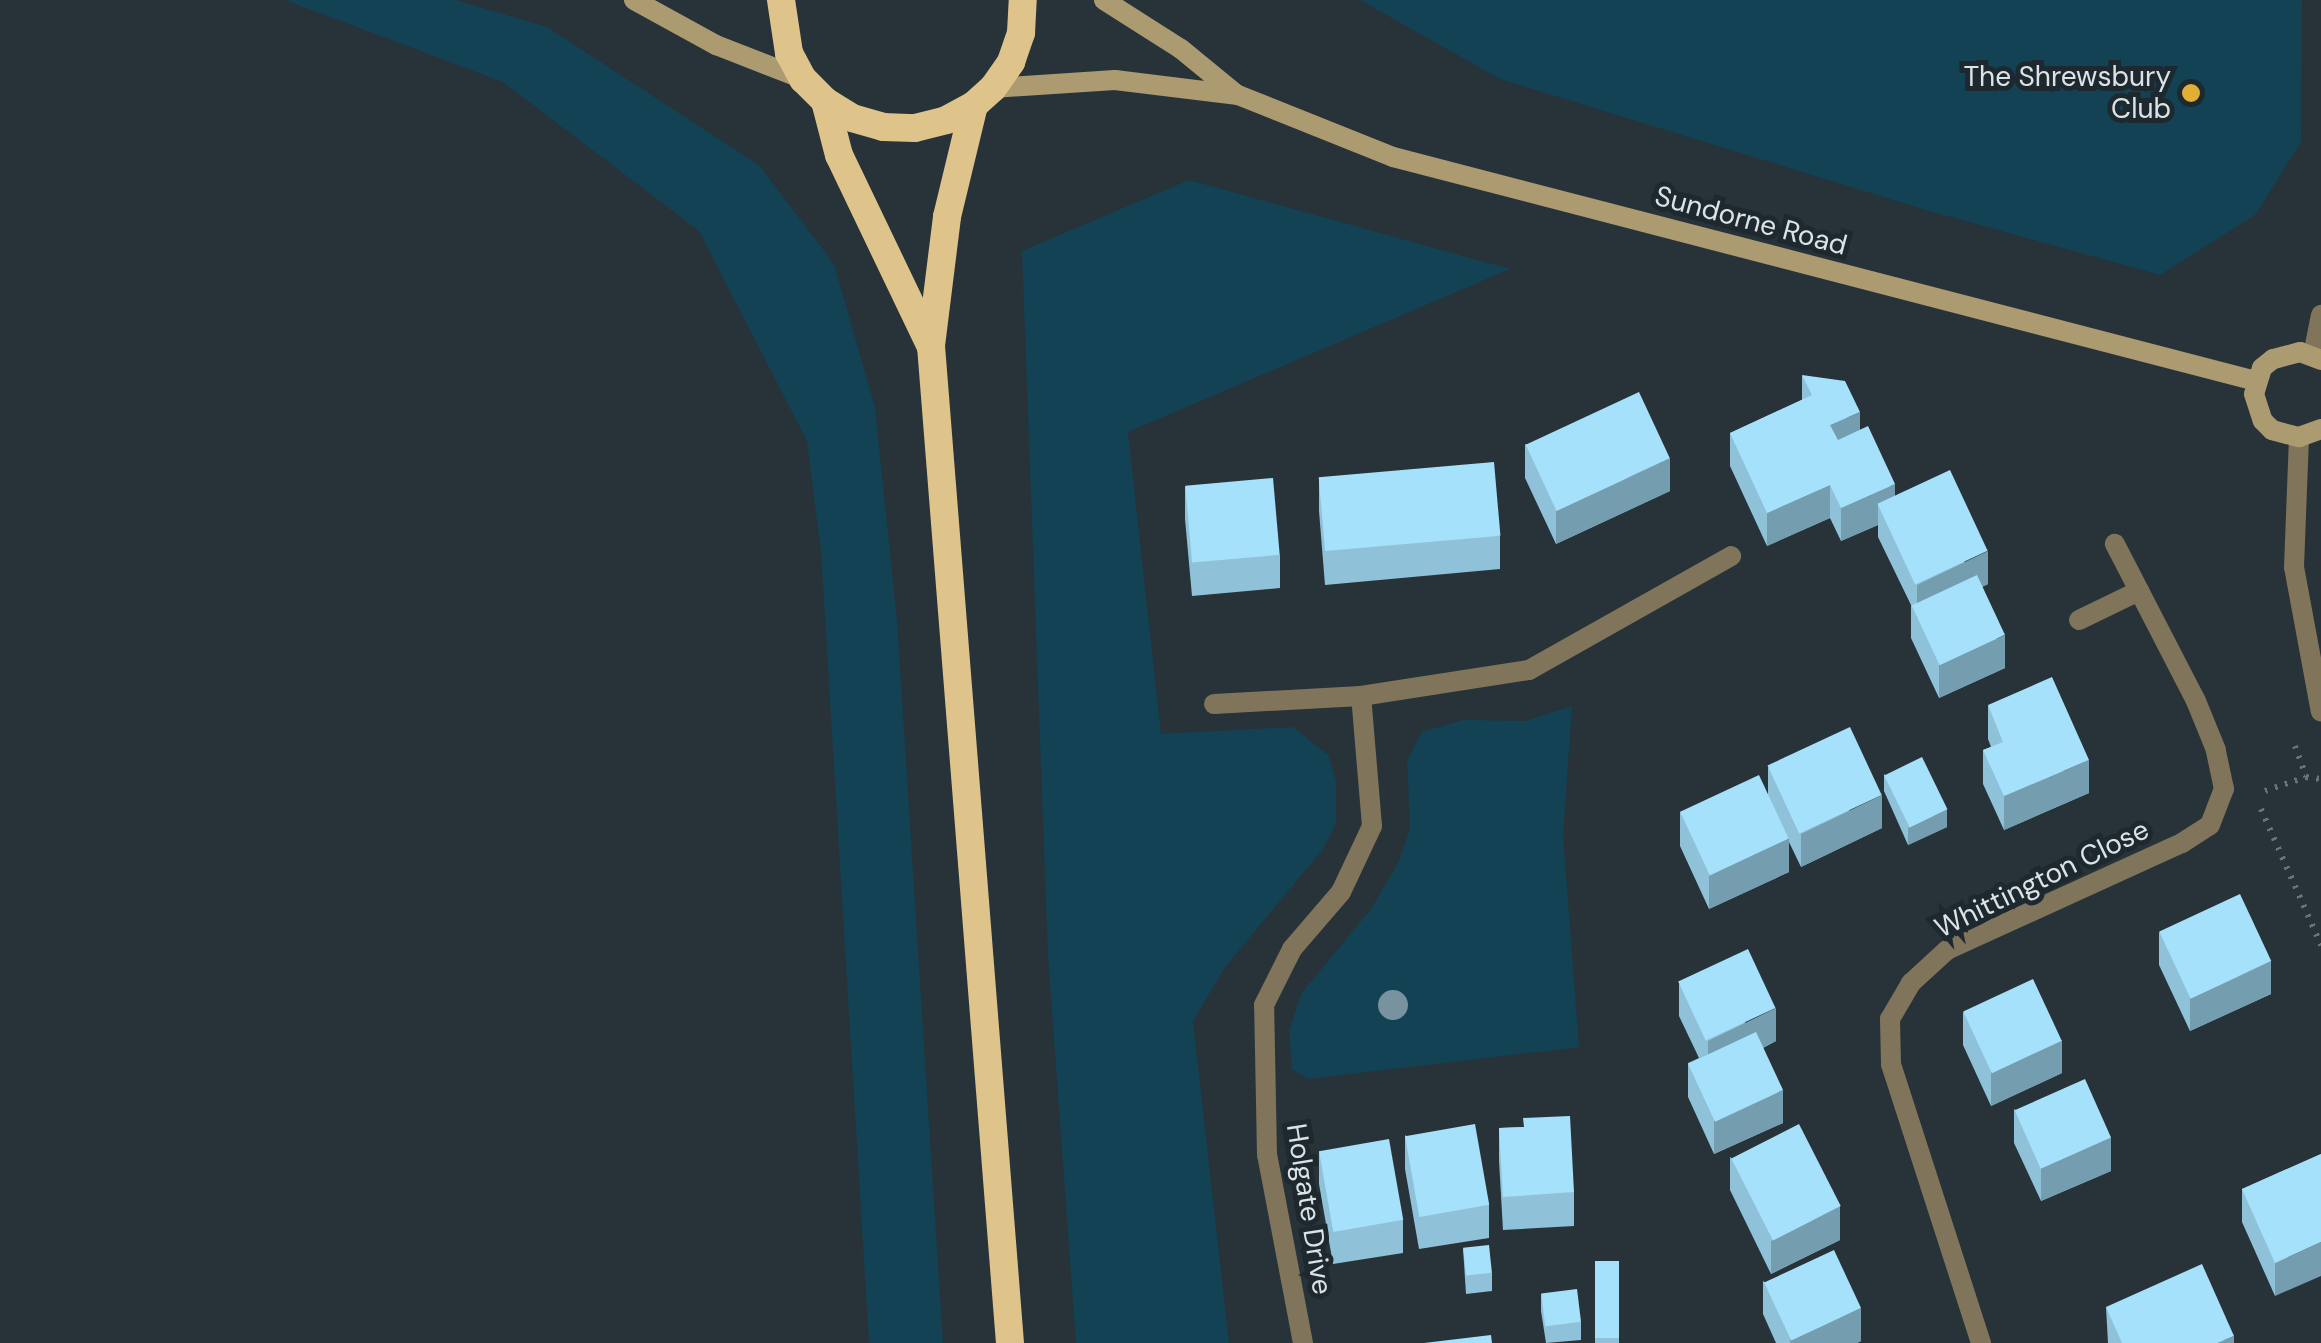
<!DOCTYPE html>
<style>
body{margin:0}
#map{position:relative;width:2321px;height:1343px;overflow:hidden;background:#273338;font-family:"DM Sans",sans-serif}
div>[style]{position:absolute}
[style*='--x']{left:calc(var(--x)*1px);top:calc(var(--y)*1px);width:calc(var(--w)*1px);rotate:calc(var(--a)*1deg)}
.green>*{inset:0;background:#124254}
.path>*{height:6px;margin-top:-3px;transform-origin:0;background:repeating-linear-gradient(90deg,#697378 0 2.5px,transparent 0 10.5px)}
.service>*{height:20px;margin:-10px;padding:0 10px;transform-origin:10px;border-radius:10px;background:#80745b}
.minor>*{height:20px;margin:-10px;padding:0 10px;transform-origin:10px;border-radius:10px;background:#80745b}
.tertiary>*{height:20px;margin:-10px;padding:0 10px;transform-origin:10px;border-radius:10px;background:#80745b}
.secondary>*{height:20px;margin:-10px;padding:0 10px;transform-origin:10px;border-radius:10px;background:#ac9a71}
.trunk>*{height:28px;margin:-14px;padding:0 14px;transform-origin:14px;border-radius:14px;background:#dec48a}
.trees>*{width:30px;height:30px;margin:-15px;border-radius:50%;background:#78939f}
.wall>*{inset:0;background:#8fc2d9;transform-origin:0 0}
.shaded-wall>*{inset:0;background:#749eb0}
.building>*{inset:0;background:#a6e1fc;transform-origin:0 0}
.dots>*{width:28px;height:28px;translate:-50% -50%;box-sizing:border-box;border:5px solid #1d292e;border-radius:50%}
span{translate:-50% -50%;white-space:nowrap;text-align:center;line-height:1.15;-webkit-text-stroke:10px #1d292e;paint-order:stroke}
.poi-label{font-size:28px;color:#dbe3e6}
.right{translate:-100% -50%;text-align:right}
.street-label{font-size:28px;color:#dbe3e6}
</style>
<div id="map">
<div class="green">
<i style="clip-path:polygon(285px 0,456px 0,547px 27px,760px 166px,834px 264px,875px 407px,897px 621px,943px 1343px,869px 1343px,821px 552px,807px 441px,699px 231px,503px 82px)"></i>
<i style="clip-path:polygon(1360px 0,2302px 0,2301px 142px,2255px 215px,2160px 275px,1926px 210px,1500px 79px)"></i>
<i style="clip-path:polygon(1189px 180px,1510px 269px,1128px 432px,1161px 734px,1293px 727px,1328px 755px,1336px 780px,1336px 823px,1323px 849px,1225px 967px,1193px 1021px,1229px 1343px,1076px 1343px,1048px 956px,1022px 251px)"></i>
<i style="clip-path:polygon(1572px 706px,1563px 835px,1579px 1047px,1308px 1079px,1292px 1069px,1289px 1031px,1301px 994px,1371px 909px,1398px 863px,1410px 829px,1407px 760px,1422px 732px,1463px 720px,1525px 721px)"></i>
</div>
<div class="path">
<i style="--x:2295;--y:746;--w:33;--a:70"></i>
<i style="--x:2265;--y:791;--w:43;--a:-18.9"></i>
<i style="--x:2306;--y:777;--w:15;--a:8"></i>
<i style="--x:2261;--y:809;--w:149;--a:66.2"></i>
</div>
<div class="service">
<i style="--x:1529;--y:670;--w:232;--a:-29.4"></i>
</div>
<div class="minor">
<i style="--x:2313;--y:355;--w:41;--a:-78.7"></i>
<i style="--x:2079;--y:620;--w:67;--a:-25.8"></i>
<i style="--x:1214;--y:704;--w:147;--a:-3.1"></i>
<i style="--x:1361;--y:696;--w:170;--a:-8.8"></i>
<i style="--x:1303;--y:1343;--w:191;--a:-100.8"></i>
<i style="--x:1267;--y:1155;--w:150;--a:-91.1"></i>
<i style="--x:1264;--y:1005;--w:63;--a:-63.4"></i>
<i style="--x:1292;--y:949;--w:75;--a:-49.3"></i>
<i style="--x:1341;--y:892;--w:73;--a:-64.8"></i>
<i style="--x:1372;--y:826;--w:130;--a:-94.8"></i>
<i style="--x:1981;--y:1343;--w:293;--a:-107.9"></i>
<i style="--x:1891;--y:1064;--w:45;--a:-91.3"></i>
<i style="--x:1890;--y:1019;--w:42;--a:-59.7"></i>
<i style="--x:1911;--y:983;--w:49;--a:-42.5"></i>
<i style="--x:1947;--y:950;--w:258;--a:-24.5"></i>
<i style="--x:2182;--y:843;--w:33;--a:-33"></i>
<i style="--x:2210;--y:825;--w:39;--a:-69"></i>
<i style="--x:2224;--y:789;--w:40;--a:-102"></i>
<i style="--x:2216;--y:750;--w:53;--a:-112.2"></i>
<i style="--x:2196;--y:701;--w:177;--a:-117.3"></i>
</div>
<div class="tertiary">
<i style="--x:2299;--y:437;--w:130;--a:92.2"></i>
<i style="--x:2294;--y:567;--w:147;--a:79.5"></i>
</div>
<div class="secondary">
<i style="--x:634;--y:0;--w:94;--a:28.8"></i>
<i style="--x:716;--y:45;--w:93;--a:21.3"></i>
<i style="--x:1104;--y:0;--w:91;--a:32.5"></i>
<i style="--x:1181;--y:49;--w:71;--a:39.3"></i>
<i style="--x:993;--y:88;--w:122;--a:-3.8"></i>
<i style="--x:1115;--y:80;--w:124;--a:7"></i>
<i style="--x:1238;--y:95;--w:167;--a:21.8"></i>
<i style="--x:1393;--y:157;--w:892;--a:14.55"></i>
<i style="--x:2321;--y:360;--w:22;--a:-159"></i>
<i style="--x:2300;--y:352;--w:28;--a:165"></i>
<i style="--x:2273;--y:359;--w:14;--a:141"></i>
<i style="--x:2262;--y:368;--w:27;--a:107"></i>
<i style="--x:2254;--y:394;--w:28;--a:72"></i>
<i style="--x:2263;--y:421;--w:13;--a:45"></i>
<i style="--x:2272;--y:430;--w:28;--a:15"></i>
<i style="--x:2299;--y:437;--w:23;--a:-20"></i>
</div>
<div class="trunk">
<i style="--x:781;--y:0;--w:54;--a:81.4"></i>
<i style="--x:789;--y:53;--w:30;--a:62"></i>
<i style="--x:803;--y:79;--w:31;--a:45"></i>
<i style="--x:825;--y:101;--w:32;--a:32"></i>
<i style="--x:852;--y:118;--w:32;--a:16"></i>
<i style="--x:883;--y:127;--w:32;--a:2"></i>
<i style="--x:915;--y:128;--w:32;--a:-14"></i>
<i style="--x:946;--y:120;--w:32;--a:-28"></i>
<i style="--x:974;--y:105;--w:25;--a:-42"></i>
<i style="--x:993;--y:88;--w:32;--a:-55"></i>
<i style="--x:1011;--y:62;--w:31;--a:-71"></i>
<i style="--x:1021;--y:33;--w:33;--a:-87"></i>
<i style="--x:825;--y:101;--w:56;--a:75.5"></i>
<i style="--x:839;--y:155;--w:211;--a:64.4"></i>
<i style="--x:974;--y:105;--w:115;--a:103.6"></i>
<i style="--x:947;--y:217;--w:130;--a:97.1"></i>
<i style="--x:931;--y:346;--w:1000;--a:85.47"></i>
</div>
<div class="trees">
<i style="left:1393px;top:1005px"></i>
</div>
<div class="wall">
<i style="clip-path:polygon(1802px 375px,1860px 430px,1895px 496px,1988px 584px,1982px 587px,2005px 668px,1939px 698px,1911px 638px,1911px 605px,1878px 537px,1878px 525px,1841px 541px,1830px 518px,1767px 546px,1730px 466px,1730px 433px,1802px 400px)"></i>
<i style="clip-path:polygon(1525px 444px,1670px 491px,1556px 544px,1525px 478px)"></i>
<i style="clip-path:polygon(1319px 478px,1500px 536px,1500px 569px,1325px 585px,1319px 511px)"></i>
<i style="clip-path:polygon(1185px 486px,1280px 555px,1280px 588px,1192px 596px,1185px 519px)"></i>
<i style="clip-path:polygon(1988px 705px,2089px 793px,2004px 830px,1983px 784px,1983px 750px,1991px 747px,1988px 739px)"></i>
<i style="clip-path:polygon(1768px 767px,1882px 828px,1801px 867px,1789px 842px,1789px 872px,1709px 909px,1680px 846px,1680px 812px,1768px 794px)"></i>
<i style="clip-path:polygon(1884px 774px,1947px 827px,1908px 845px,1884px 791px)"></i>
<i style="clip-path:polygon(2159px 932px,2271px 994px,2190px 1031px,2159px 965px)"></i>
<i style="clip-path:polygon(1679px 983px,1776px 1041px,1763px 1048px,1783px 1123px,1714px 1154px,1688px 1097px,1688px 1063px,1699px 1058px,1679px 1016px)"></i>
<i style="clip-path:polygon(1963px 1012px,2062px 1073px,1991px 1106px,1963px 1045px)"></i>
<i style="clip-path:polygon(2014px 1109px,2111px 1171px,2041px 1201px,2014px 1143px)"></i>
<i style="clip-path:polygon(1523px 1127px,1574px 1192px,1574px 1226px,1503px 1230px,1499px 1161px,1499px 1128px)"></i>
<i style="clip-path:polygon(1405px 1135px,1489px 1205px,1489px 1238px,1419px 1249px,1405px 1169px)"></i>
<i style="clip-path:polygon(1319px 1151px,1403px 1220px,1403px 1253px,1333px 1264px,1319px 1184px)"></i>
<i style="clip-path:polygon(2321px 1154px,2275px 1296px,2242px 1222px,2242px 1189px)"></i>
<i style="clip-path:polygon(1730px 1157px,1840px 1240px,1771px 1274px,1730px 1190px)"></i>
<i style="clip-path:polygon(1463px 1248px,1492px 1273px,1492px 1291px,1466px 1294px)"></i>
<i style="left:1619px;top:1261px;width:82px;height:24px;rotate:90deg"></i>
<i style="clip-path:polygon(1763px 1281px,1861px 1341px,1857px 1343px,1776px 1343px,1763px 1314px)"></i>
<i style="clip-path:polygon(1541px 1294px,1581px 1322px,1581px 1340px,1546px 1343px,1541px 1311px)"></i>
<i style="clip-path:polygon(2106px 1307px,2234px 1343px,2108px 1343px)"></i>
</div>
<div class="shaded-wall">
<i style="clip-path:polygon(1860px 412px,1860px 445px,1830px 458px,1830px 425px)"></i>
<i style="clip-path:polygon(1670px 458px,1670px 491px,1556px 544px,1556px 511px)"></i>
<i style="clip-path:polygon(1895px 484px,1895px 517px,1878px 504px,1878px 525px,1841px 541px,1841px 508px)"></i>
<i style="clip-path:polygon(1830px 485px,1830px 518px,1767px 546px,1767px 513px)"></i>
<i style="clip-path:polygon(1988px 551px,1988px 584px,1917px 618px,1917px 585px)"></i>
<i style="clip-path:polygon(2005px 635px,2005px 668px,1939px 698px,1939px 665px)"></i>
<i style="clip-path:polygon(2089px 760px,2089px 793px,2004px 830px,2004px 796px)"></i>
<i style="clip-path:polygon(1882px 795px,1882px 828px,1801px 867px,1801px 834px)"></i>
<i style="clip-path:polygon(1947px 809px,1947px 827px,1908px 845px,1908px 828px)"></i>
<i style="clip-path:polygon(1789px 838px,1789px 872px,1709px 909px,1709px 876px)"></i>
<i style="clip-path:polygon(2271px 961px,2271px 994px,2190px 1031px,2190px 998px)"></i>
<i style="clip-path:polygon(1776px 1008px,1776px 1041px,1708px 1075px,1708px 1041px)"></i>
<i style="clip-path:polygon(2062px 1040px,2062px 1073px,1991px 1106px,1991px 1072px)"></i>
<i style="clip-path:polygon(1783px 1090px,1783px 1123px,1714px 1154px,1714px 1121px)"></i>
<i style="clip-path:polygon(2111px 1137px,2111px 1171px,2041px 1201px,2041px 1167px)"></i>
<i style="clip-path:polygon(1840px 1206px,1840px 1240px,1771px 1274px,1771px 1241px)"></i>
<i style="clip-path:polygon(2321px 1242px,2321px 1276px,2275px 1296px,2275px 1263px)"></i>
<i style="clip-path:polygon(1861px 1308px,1861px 1341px,1857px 1343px,1790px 1343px,1790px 1340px)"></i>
<i style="clip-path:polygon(2234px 1336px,2234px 1343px,2217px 1343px)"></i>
</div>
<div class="building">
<i style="clip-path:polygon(1802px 375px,1845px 381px,1860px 412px,1830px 425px,1838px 440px,1868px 426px,1895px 484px,1841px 508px,1830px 485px,1767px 513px,1730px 433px,1812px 395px)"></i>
<i style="left:1639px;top:392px;width:73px;height:125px;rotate:65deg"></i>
<i style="left:1494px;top:462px;width:74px;height:176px;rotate:85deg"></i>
<i style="left:1950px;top:470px;width:89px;height:80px;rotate:65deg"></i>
<i style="left:1273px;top:478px;width:77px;height:88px;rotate:85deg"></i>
<i style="left:1977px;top:575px;width:66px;height:72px;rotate:65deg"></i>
<i style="clip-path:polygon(2052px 677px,2089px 760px,2004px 796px,1983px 750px,2003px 742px,1988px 705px)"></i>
<i style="left:1850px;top:727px;width:75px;height:91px;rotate:65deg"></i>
<i style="left:1922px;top:757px;width:58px;height:42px;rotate:64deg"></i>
<i style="left:1759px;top:775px;width:70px;height:87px;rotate:65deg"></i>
<i style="left:2240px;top:894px;width:74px;height:89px;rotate:65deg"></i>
<i style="left:1748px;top:949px;width:65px;height:77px;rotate:65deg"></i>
<i style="left:2033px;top:979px;width:68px;height:77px;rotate:65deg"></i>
<i style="left:1756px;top:1032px;width:64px;height:75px;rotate:65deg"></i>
<i style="left:2085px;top:1079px;width:64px;height:77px;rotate:66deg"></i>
<i style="clip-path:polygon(1570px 1116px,1574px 1192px,1503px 1197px,1499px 1128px,1524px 1127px,1523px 1118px)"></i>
<i style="left:1475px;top:1124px;width:82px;height:71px;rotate:80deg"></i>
<i style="left:1799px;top:1124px;width:92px;height:76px;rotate:63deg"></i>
<i style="left:1389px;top:1139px;width:82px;height:71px;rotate:80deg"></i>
<i style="clip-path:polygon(2321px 1154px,2321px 1242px,2275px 1263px,2242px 1189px)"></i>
<i style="left:1489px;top:1245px;width:28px;height:26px;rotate:84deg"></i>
<i style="left:1834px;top:1250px;width:64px;height:77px;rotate:65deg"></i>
<i style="left:1619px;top:1261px;width:77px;height:24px;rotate:90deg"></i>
<i style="clip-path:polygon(2202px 1264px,2234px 1336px,2217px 1343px,2122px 1343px,2106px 1307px)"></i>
<i style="left:1577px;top:1289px;width:33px;height:36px;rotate:83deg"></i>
<i style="clip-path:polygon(1491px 1335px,1492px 1343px,1424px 1343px)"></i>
</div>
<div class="dots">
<i style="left:2191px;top:93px;background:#e0b034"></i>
</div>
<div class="poi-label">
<span class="right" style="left:2171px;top:93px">The Shrewsbury<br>Club</span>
</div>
<div class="street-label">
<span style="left:1751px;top:221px;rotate:15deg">Sundorne Road</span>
<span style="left:2042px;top:879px;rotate:-26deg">Whittington Close</span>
<span style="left:1309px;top:1209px;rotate:81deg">Holgate Drive</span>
</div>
</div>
